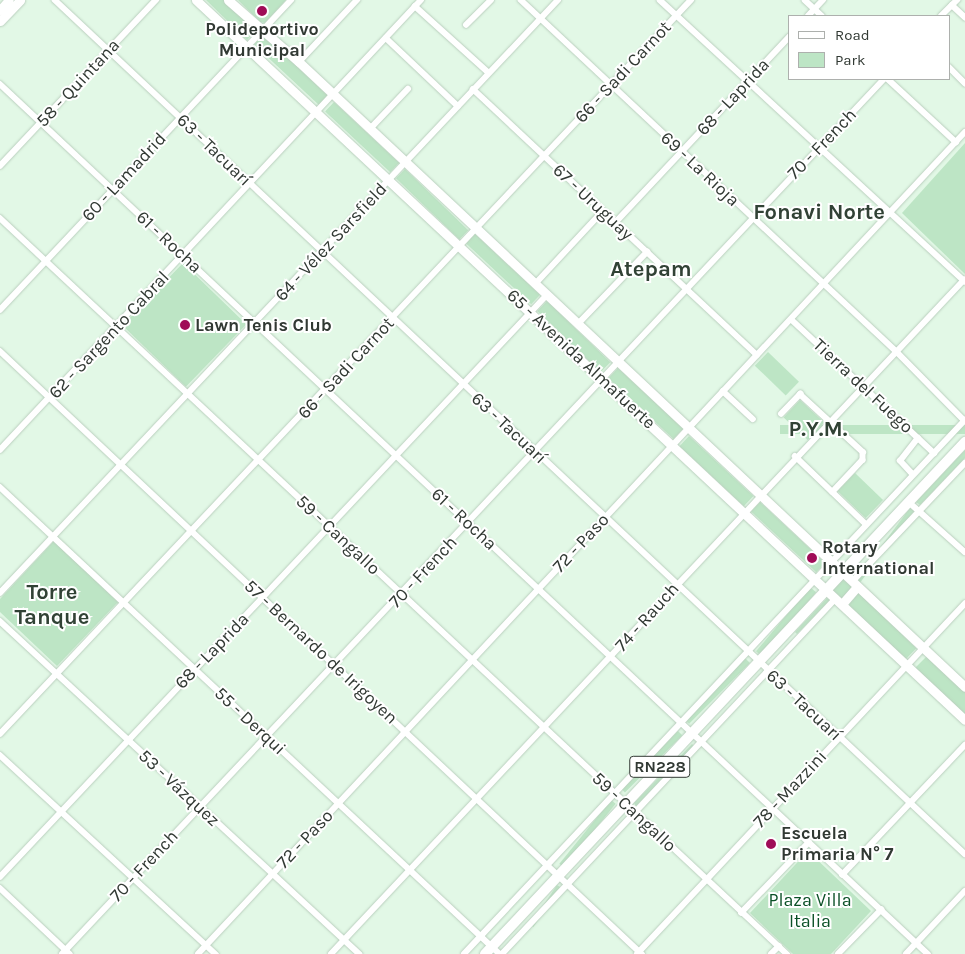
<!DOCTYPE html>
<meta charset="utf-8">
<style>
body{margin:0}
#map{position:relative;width:965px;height:954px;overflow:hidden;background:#e2f8e6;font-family:Karla,sans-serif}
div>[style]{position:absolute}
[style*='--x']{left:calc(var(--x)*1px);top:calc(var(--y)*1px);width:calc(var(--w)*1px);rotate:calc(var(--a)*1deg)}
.green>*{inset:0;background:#bde5c5;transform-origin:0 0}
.roads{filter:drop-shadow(0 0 1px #bacfbe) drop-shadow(0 0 1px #bacfbe)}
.minor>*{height:5.5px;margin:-2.75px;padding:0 2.75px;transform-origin:2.75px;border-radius:2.75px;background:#fff}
.secondary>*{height:9px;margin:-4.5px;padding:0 4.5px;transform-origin:4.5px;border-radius:4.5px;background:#fff}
.trunk>*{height:10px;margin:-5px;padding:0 5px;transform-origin:5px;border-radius:5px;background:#fff}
.dots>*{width:14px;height:14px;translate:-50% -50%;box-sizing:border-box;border:2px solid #fff;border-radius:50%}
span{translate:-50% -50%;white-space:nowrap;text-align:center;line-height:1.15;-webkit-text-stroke:4px #fff;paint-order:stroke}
.shield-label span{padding:1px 4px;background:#fff;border:1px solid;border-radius:4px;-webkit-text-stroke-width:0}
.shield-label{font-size:16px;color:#313933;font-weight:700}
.poi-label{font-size:18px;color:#313933;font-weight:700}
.left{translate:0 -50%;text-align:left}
.street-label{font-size:18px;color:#313933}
.park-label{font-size:18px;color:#0b5127}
.district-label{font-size:22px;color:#314235;font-weight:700}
.legend{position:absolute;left:788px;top:15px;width:162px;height:65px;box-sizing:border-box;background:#fff;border:1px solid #adb0ad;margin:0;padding:6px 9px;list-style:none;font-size:15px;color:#313933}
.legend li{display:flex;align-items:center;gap:10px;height:25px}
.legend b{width:25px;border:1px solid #adb0ad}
</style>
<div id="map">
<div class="green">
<i style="clip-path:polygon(206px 0,225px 0,256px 30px,247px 40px)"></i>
<i style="clip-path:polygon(238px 0,286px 0,265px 23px,260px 22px)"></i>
<i style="left:263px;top:35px;width:89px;height:13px;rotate:43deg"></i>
<i style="left:334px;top:102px;width:89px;height:13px;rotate:43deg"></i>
<i style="clip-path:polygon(965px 143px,965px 274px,902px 213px)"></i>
<i style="left:405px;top:169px;width:88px;height:13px;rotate:44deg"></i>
<i style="left:475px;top:234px;width:89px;height:13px;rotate:43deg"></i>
<i style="left:183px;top:263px;width:88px;height:87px;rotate:44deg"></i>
<i style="left:547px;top:301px;width:88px;height:14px;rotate:44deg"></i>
<i style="left:768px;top:352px;width:43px;height:19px;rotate:44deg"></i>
<i style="left:618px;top:368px;width:89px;height:14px;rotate:43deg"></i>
<i style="left:800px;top:400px;width:33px;height:24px;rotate:43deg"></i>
<i style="left:965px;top:425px;width:9px;height:185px;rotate:90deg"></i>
<i style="left:689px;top:436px;width:88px;height:14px;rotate:43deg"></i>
<i style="clip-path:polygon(965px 450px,965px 458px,920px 505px,916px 502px)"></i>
<i style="left:855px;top:473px;width:39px;height:25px;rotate:44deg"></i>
<i style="left:760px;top:502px;width:89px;height:13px;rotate:43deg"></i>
<i style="left:910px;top:508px;width:5px;height:90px;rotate:37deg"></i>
<i style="clip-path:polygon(54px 541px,118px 602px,57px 666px,0 612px,0 599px)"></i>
<i style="left:843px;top:579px;width:12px;height:16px;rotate:42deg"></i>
<i style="left:810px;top:587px;width:8px;height:84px;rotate:40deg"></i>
<i style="left:858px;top:592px;width:81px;height:16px;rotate:44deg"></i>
<i style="clip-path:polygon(827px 598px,830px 600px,797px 634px,795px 632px)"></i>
<i style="clip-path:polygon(927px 656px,965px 692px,965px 715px,915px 668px)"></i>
<i style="left:745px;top:658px;width:7px;height:86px;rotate:45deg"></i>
<i style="left:678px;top:731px;width:6px;height:81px;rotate:45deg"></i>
<i style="clip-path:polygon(692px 744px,694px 746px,636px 806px,634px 803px)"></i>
<i style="left:611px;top:800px;width:6px;height:82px;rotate:39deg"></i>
<i style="clip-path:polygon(808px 851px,871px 911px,831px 954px,793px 954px,750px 913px)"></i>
<i style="left:557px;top:885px;width:4px;height:48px;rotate:34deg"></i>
</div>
<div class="roads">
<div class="minor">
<i style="--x:55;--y:0;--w:1248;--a:43.18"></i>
<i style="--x:521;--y:0;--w:514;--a:43.11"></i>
<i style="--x:896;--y:351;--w:98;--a:45.4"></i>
<i style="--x:660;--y:0;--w:415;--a:42.7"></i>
<i style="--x:805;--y:0;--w:23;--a:43"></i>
<i style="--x:952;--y:5;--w:18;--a:43"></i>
<i style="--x:415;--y:6;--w:98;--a:42.1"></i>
<i style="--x:808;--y:16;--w:22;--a:-47"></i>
<i style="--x:941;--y:16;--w:23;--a:-45"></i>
<i style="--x:466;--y:25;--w:35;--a:-45"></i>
<i style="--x:386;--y:38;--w:99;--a:43.4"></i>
<i style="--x:299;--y:62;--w:85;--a:-46.9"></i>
<i style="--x:949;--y:67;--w:23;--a:45"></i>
<i style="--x:888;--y:79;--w:93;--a:42.8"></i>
<i style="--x:0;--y:84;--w:1272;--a:43.15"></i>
<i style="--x:473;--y:89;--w:389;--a:43.1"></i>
<i style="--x:370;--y:129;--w:55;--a:-46.5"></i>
<i style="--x:0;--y:166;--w:228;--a:-46.8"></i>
<i style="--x:0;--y:218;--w:1078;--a:43.08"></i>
<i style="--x:615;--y:223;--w:255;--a:-46.9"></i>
<i style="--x:536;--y:283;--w:97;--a:-47.1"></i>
<i style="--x:0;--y:310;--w:425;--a:-46.8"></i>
<i style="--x:792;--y:320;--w:195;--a:43.1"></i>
<i style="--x:578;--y:324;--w:100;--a:-46.2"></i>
<i style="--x:0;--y:351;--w:881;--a:43.21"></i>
<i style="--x:723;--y:391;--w:41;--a:43"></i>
<i style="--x:781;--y:414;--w:28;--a:-46"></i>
<i style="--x:800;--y:394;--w:86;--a:42.6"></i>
<i style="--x:863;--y:452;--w:8;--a:90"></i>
<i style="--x:863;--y:460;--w:44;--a:133.2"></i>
<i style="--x:0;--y:450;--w:616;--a:-46.91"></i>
<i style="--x:795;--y:456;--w:98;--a:43.8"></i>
<i style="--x:913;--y:475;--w:19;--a:-133"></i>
<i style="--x:900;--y:461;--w:29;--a:-52"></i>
<i style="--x:0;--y:487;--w:684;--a:43.05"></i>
<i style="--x:909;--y:502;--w:75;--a:41.8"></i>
<i style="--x:852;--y:582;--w:164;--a:-46.5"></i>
<i style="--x:0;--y:593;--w:814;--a:-46.74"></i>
<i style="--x:0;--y:621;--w:490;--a:42.8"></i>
<i style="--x:0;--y:734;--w:1008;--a:-46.73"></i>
<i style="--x:0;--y:755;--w:294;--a:42.7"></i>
<i style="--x:842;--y:875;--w:179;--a:-46.6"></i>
<i style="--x:0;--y:877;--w:799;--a:-46.78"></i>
<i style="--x:0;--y:888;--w:96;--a:43.3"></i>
<i style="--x:741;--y:913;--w:98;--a:-46.2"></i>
<i style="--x:62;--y:954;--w:1201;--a:-46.79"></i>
<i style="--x:198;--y:954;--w:1124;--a:-46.98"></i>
<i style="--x:331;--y:954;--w:925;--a:-46.8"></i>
<i style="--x:464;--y:954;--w:732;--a:-46.83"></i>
<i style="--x:502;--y:954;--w:488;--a:-46.8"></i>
<i style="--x:637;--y:954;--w:480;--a:-46.9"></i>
<i style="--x:771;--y:954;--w:11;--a:-45"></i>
<i style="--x:838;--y:954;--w:62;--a:-45.7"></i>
<i style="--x:906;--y:954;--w:86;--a:-46.9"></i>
</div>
<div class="secondary">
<i style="--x:196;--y:0;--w:1053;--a:43.12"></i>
<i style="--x:228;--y:0;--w:94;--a:41.1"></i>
<i style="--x:299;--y:62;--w:913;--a:43.18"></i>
<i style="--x:0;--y:10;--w:13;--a:-48"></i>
<i style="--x:0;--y:21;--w:29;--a:-46"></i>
<i style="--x:842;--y:604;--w:23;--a:-49"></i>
</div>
<div class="trunk">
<i style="--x:485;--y:954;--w:702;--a:-46.85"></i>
</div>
</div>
<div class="dots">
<i style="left:262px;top:11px;background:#9f0d57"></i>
<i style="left:185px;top:325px;background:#9f0d57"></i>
<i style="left:812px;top:558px;background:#9f0d57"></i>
<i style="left:771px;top:844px;background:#9f0d57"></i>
</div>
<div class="shield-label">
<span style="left:660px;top:767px">RN228</span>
</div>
<div class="poi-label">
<span style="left:262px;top:40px">Polideportivo<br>Municipal</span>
<span class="left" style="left:195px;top:325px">Lawn Tenis Club</span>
<span class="left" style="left:822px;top:558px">Rotary<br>International</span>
<span class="left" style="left:781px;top:844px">Escuela<br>Primaria N° 7</span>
</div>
<div class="street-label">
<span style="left:623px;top:72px;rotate:-47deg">66 - Sadi Carnot</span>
<span style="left:78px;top:83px;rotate:-47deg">58 - Quintana</span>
<span style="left:733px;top:97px;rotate:-47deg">68 - Laprida</span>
<span style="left:822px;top:144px;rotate:-46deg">70 - French</span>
<span style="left:214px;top:150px;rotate:44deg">63 - Tacuarí</span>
<span style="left:700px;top:169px;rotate:43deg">69 - La Rioja</span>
<span style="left:124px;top:177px;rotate:-47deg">60 - Lamadrid</span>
<span style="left:593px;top:202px;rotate:43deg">67 - Uruguay</span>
<span style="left:169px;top:242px;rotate:43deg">61 - Rocha</span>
<span style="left:331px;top:242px;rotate:-47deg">64 - Vélez Sarsfield</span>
<span style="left:109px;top:335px;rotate:-47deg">62 - Sargento Cabral</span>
<span style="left:581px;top:359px;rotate:43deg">65 - Avenida Almafuerte</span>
<span style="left:346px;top:368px;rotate:-47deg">66 - Sadi Carnot</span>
<span style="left:863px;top:386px;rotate:43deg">Tierra del Fuego</span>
<span style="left:509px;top:428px;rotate:43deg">63 - Tacuarí</span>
<span style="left:464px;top:519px;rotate:43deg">61 - Rocha</span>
<span style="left:338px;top:535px;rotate:43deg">59 - Cangallo</span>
<span style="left:581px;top:543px;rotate:-47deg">72 - Paso</span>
<span style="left:423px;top:572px;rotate:-47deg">70 - French</span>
<span style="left:647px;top:617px;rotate:-48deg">74 - Rauch</span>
<span style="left:212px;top:651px;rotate:-46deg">68 - Laprida</span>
<span style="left:321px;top:652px;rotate:43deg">57 - Bernardo de Irigoyen</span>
<span style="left:804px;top:705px;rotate:43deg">63 - Tacuarí</span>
<span style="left:250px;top:721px;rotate:43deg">55 - Derqui</span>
<span style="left:179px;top:788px;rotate:43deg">53 - Vázquez</span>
<span style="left:790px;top:789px;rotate:-47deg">78 - Mazzini</span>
<span style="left:634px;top:812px;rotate:43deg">59 - Cangallo</span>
<span style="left:305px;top:839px;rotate:-47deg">72 - Paso</span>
<span style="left:144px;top:866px;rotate:-47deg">70 - French</span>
</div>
<div class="park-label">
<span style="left:810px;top:911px">Plaza Villa<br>Italia</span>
</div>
<div class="district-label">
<span style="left:819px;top:213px">Fonavi Norte</span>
<span style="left:651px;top:270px">Atepam</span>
<span style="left:818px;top:430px">P.Y.M.</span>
<span style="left:52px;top:605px">Torre<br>Tanque</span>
</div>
<ul class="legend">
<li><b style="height:6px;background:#fff"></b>Road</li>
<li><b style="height:14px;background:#bde5c5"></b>Park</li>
</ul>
</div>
